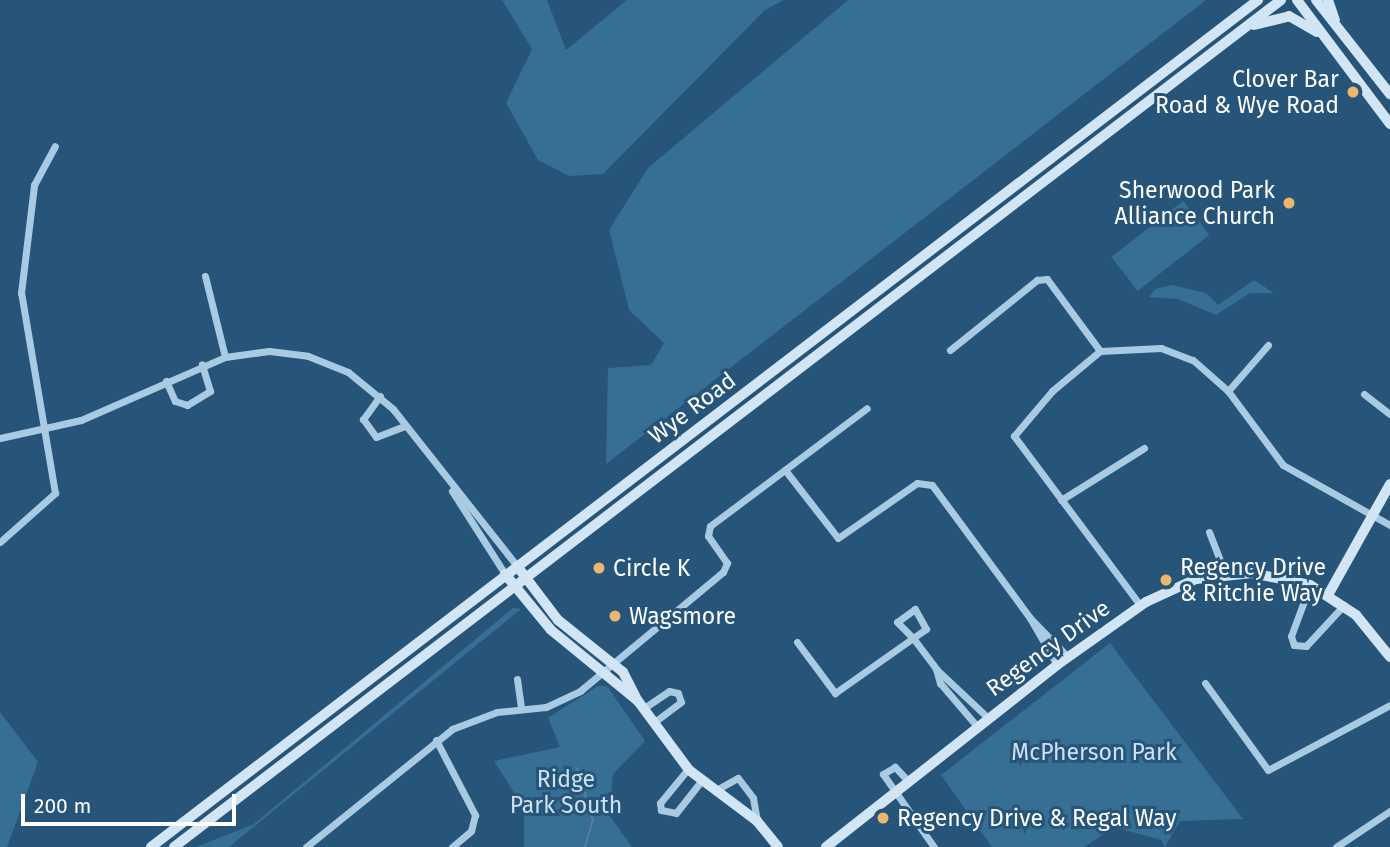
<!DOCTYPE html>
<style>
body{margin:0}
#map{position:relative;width:1390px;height:847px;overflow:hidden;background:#265579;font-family:"Fira Sans",sans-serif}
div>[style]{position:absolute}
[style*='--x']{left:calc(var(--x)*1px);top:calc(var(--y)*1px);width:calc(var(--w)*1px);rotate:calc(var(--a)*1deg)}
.green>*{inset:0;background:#366e94;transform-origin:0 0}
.stream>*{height:2px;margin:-1px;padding:0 1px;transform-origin:1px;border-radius:1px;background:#5b7e97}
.street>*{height:7px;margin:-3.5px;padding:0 3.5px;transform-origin:3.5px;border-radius:3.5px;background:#a8cbe3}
.secondary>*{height:10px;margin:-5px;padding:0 5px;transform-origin:5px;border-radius:5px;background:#d1e5f4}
.dots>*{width:19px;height:19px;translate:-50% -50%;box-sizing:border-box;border:4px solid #265579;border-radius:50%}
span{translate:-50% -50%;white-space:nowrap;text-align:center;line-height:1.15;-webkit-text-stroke:6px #265579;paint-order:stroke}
.poi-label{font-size:23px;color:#fff}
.right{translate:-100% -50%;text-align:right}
.left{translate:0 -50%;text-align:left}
.street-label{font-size:23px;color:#fff}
.park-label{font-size:23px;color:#cbe2f3}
.scale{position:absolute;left:21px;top:794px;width:215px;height:32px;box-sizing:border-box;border:4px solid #fff;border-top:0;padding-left:9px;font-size:21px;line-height:24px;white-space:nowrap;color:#fff;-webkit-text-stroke:5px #265579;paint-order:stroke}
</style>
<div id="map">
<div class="green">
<i style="clip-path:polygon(502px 0,547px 0,566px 50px,627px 0,784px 0,765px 10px,603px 174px,569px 176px,538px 160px,506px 103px,532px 49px)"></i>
<i style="clip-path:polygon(848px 0,1206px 0,606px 464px,608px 368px,651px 365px,664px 343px,629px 310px,609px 230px,648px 168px)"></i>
<i style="left:1183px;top:201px;width:43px;height:91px;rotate:52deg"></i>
<i style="clip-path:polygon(1254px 280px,1274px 293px,1250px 293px,1216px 315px,1178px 299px,1149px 297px,1155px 289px,1172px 285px,1206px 293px,1218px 305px)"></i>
<i style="clip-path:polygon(513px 608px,521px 609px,229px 847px,196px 847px,254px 824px)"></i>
<i style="clip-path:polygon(1110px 643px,1243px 819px,1180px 821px,1165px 847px,1161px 840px,1114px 827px,1084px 847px,992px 847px,941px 775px)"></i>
<i style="clip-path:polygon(598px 686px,607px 686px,645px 741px,613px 774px,609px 815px,632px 847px,524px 847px,524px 808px,494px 761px,560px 747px,548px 718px)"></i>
<i style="clip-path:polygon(0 712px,38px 762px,7px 847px,0 847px)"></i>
</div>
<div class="stream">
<i style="--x:577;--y:768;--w:54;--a:72.9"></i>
<i style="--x:593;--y:820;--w:28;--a:107"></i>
</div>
<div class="street">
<i style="--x:205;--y:276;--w:83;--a:76.1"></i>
<i style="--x:950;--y:350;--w:112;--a:-38.8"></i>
<i style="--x:1037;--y:280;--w:10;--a:-6"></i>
<i style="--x:1047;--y:279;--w:89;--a:53.6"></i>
<i style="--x:166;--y:381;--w:22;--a:66"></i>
<i style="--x:175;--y:401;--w:13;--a:18"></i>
<i style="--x:187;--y:405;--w:27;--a:-31"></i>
<i style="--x:210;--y:391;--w:28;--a:-107"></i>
<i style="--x:1228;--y:391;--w:61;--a:-49"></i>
<i style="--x:1364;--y:394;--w:33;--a:38"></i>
<i style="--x:380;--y:396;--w:29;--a:126"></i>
<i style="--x:363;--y:419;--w:22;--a:54"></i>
<i style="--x:376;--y:437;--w:31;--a:-21"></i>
<i style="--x:0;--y:438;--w:83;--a:-12.5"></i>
<i style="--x:81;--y:420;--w:157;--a:-23.6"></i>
<i style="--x:225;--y:357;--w:44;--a:-7.8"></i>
<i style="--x:269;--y:351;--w:39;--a:7"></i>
<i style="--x:308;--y:356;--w:43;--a:21.8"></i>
<i style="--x:348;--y:372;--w:58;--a:39.4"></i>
<i style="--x:393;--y:409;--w:200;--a:51.7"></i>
<i style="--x:785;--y:470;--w:86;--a:52.1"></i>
<i style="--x:838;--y:538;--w:96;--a:-34.8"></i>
<i style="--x:917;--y:483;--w:15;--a:8"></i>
<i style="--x:932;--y:485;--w:165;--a:53.6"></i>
<i style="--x:1030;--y:618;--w:54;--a:45.7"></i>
<i style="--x:452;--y:491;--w:98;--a:57.4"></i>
<i style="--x:1061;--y:500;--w:98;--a:-32.1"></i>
<i style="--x:1209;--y:532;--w:44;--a:68.7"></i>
<i style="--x:0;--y:542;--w:74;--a:-41.7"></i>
<i style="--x:55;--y:493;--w:203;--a:-99.6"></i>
<i style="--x:21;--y:293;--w:109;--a:-83.1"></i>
<i style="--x:34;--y:185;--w:44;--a:-61.7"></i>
<i style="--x:1310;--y:585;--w:54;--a:110.4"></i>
<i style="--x:1291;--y:636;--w:9;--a:72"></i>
<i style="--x:1294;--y:645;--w:12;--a:5"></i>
<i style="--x:1306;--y:646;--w:56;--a:-47.2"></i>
<i style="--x:1140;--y:605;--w:211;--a:-126.7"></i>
<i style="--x:1014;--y:436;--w:59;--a:-49.8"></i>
<i style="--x:1052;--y:391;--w:62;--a:-39.8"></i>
<i style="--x:1100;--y:351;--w:61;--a:-2.8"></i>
<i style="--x:1161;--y:348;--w:34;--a:21"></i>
<i style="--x:1193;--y:360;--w:47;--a:41.5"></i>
<i style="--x:1228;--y:391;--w:92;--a:53.4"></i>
<i style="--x:1283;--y:465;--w:123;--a:29.3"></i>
<i style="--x:1030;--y:618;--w:54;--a:60.1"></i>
<i style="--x:797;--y:642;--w:64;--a:53.3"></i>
<i style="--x:835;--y:693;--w:95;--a:-35.2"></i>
<i style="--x:913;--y:638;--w:16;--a:-35"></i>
<i style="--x:926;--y:629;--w:23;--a:-119"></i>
<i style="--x:915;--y:609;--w:22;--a:144"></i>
<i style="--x:897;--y:622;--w:23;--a:45"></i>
<i style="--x:913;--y:638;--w:39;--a:53"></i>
<i style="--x:936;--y:669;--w:15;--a:74"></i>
<i style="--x:940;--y:683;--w:54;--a:49.5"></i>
<i style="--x:936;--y:669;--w:69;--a:43.2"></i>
<i style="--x:517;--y:679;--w:30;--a:82"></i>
<i style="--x:1205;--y:683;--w:107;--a:54.1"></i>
<i style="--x:1268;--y:770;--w:138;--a:-28"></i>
<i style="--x:644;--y:708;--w:30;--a:-34"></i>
<i style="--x:669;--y:691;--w:9;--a:13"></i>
<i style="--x:678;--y:693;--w:9;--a:72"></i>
<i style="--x:681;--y:702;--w:35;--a:143"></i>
<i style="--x:436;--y:740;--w:85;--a:62.5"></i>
<i style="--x:475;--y:815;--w:16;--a:104"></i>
<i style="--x:471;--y:831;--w:25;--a:140"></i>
<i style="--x:688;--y:769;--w:44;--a:129.5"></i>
<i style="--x:660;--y:803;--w:7;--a:82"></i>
<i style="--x:661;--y:810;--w:15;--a:11"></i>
<i style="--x:676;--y:813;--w:42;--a:-51.8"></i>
<i style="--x:909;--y:782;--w:21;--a:-133"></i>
<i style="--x:895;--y:767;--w:14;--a:150"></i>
<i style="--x:883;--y:774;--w:89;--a:55.1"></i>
<i style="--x:716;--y:790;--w:25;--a:-29"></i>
<i style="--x:738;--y:778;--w:25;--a:53"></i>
<i style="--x:753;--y:798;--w:23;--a:80"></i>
<i style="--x:306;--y:847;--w:188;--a:-38.9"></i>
<i style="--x:452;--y:729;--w:48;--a:-20.7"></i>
<i style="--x:497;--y:712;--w:49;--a:-5.8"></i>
<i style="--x:546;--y:707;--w:38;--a:-25"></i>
<i style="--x:580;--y:691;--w:186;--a:-39.8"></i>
<i style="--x:723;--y:572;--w:10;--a:-66"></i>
<i style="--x:727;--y:563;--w:33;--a:-125"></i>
<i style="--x:708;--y:536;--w:10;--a:-79"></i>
<i style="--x:710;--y:526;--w:196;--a:-36.9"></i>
<i style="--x:1336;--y:847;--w:65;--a:-33.7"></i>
</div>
<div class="secondary">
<i style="--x:1297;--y:0;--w:155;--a:53.1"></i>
<i style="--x:1316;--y:0;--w:120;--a:51.8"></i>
<i style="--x:1328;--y:0;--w:21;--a:71"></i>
<i style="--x:1254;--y:25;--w:36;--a:-14"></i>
<i style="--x:1289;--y:16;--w:32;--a:30"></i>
<i style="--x:517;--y:566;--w:68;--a:52.8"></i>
<i style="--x:558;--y:620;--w:83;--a:38.7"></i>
<i style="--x:623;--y:672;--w:33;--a:63"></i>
<i style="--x:505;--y:574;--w:72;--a:50.6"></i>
<i style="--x:551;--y:630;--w:112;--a:39.2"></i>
<i style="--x:638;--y:701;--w:86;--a:53.5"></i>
<i style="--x:689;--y:770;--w:85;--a:36.9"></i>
<i style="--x:757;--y:821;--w:33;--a:51"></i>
<i style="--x:1328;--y:595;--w:127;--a:-60.8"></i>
<i style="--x:151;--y:847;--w:1394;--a:-37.42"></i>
<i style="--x:174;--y:847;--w:1394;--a:-37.42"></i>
<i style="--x:826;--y:847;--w:294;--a:-38.2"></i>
<i style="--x:1057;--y:665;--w:109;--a:-35.3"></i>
<i style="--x:1146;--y:602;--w:55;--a:-24.7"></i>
<i style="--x:1196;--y:579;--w:56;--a:-6.1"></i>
<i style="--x:1252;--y:573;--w:59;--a:11.7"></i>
<i style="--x:1310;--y:585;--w:55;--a:33.1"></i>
<i style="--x:1356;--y:615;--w:54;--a:51"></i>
</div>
<div class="dots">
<i style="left:1353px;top:92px;background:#ecb66d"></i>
<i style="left:1289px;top:203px;background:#ecb66d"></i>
<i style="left:599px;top:568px;background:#ecb66d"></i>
<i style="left:1166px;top:580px;background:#ecb66d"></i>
<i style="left:615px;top:616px;background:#ecb66d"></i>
<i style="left:883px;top:818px;background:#ecb66d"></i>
</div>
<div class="poi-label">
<span class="right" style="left:1339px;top:92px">Clover Bar<br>Road &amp; Wye Road</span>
<span class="right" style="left:1275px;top:203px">Sherwood Park<br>Alliance Church</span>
<span class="left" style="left:1180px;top:580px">Regency Drive<br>&amp; Ritchie Way</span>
<span class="left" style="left:613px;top:568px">Circle K</span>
<span class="left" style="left:629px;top:616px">Wagsmore</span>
<span class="left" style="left:897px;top:818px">Regency Drive &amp; Regal Way</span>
</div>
<div class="street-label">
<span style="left:692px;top:408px;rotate:-37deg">Wye Road</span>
<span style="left:1048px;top:648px;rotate:-36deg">Regency Drive</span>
</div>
<div class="park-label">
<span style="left:1094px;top:752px">McPherson Park</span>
<span style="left:566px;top:792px">Ridge<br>Park South</span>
</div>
<div class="scale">200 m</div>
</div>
